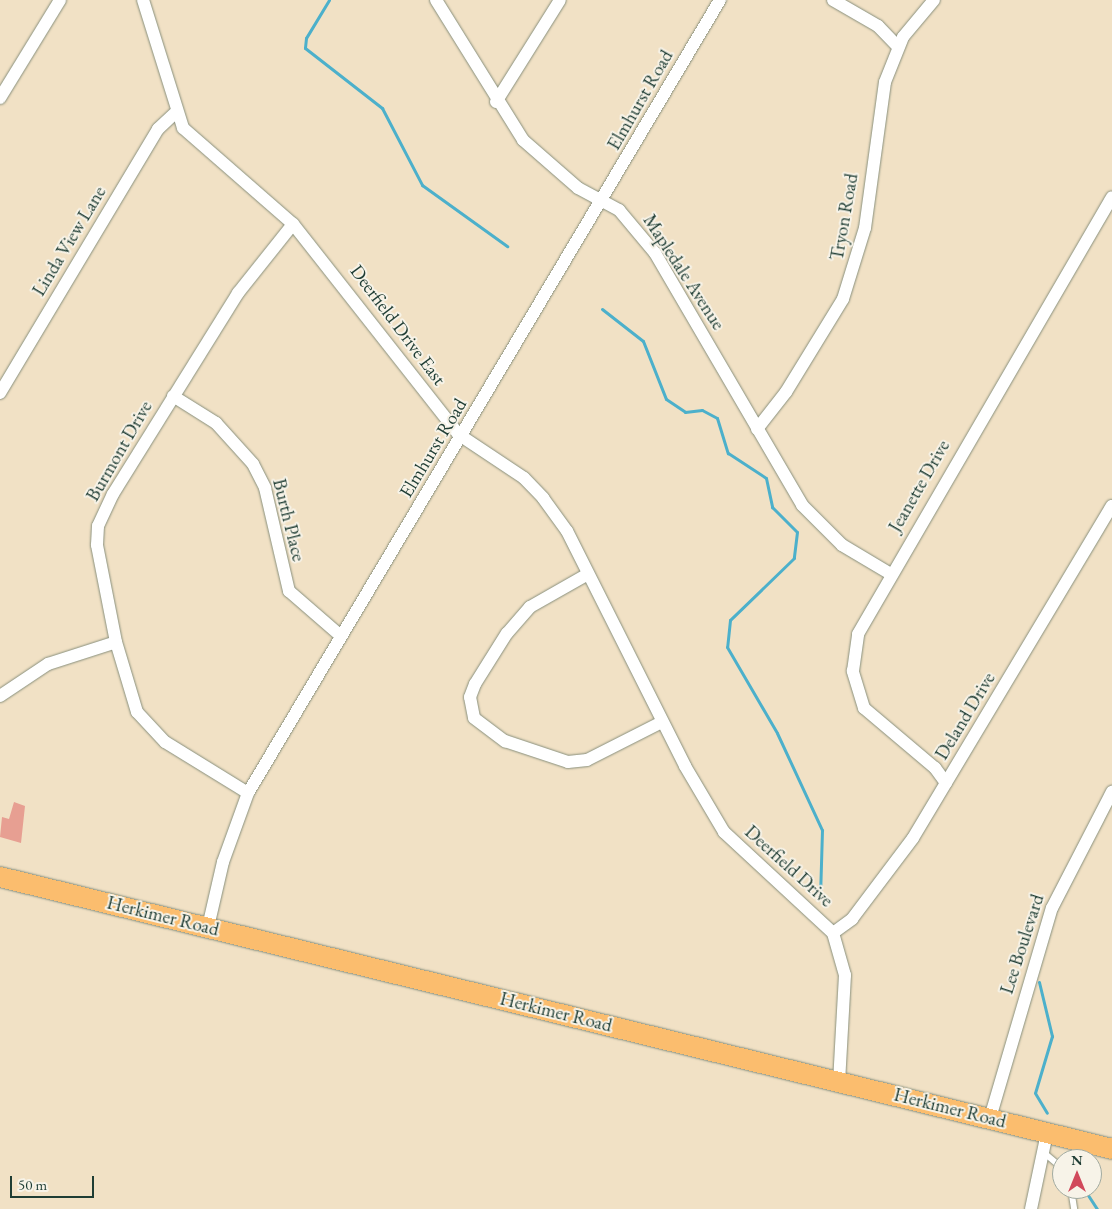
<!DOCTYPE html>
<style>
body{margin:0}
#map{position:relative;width:1112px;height:1209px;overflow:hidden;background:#f1e1c5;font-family:"EB Garamond",serif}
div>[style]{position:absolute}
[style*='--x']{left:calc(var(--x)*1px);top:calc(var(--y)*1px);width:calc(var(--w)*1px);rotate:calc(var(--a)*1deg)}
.stream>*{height:3px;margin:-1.5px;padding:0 1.5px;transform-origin:1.5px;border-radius:1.5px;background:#4cb0cb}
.building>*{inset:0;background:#e79f92}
.roads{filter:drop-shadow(0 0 1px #888f7c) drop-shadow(0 0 1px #888f7c)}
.service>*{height:6px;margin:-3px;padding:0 3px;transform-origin:3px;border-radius:3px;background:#fff}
.minor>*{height:12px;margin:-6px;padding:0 6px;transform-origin:6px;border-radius:6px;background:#fff}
.primary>*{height:20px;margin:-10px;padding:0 10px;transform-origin:10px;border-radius:10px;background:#fbbd6e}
span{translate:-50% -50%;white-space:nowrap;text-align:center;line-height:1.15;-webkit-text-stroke:4px #f7f3e8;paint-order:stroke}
.street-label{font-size:19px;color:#1f3d34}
.north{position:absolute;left:1052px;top:1149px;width:50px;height:50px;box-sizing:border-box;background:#f7f3e8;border:1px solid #a1aaa0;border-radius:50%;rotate:0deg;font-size:14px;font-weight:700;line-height:20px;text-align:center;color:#1f3d34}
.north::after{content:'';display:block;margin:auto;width:18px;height:22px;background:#d1495b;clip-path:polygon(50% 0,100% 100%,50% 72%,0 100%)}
.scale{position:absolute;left:10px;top:1176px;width:84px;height:22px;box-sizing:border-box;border:2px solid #1f3d34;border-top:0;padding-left:6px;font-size:15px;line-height:18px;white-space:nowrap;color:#1f3d34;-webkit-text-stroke:4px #f7f3e8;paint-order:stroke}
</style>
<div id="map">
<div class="stream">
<i style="--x:329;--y:0;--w:44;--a:121.2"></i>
<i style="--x:306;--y:38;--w:10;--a:96"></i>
<i style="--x:305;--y:48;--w:98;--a:37.9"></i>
<i style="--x:382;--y:108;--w:87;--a:62.5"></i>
<i style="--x:422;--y:185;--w:105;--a:35.7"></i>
<i style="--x:602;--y:309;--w:52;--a:38"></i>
<i style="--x:643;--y:341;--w:62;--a:68.4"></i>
<i style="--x:666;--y:399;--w:23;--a:34"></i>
<i style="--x:685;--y:412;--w:17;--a:-7"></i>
<i style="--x:702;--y:410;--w:17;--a:28"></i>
<i style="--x:717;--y:418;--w:37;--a:73"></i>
<i style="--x:728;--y:453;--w:45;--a:33.3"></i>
<i style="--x:766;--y:478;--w:30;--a:78"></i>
<i style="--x:772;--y:507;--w:35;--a:45"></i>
<i style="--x:797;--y:532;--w:26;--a:97"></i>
<i style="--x:794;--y:558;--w:89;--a:135.9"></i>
<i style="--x:730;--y:620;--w:27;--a:96"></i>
<i style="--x:727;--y:647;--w:99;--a:59.8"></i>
<i style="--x:777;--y:733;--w:107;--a:65.1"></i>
<i style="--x:822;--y:830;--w:66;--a:91.7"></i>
<i style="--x:1039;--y:982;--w:56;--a:76.5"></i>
<i style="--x:1052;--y:1036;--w:59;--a:106.6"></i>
<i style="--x:1035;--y:1093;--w:23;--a:59"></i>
<i style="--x:1067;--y:1156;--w:4;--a:56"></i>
<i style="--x:1084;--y:1189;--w:24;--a:57"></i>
</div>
<div class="building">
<i style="clip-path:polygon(14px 802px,25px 806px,21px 843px,0 837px,2px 817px,9px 819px)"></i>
</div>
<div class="roads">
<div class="service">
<i style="--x:1043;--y:1152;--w:25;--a:40"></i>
<i style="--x:1071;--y:1189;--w:20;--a:81"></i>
</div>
<div class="minor">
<i style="--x:143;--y:0;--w:134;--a:72.6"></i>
<i style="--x:183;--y:128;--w:146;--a:41.1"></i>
<i style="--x:293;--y:224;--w:267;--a:51.8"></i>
<i style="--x:458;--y:434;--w:79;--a:33.7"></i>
<i style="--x:524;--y:478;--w:28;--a:46"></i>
<i style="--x:543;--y:498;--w:41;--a:54"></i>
<i style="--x:567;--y:531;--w:263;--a:63.3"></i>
<i style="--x:685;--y:766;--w:77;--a:59.4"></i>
<i style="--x:724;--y:832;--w:149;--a:42.8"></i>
<i style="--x:833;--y:933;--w:44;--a:74.1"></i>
<i style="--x:845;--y:975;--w:106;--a:93.2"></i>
<i style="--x:436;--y:0;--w:165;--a:58.1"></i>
<i style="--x:523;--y:140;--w:73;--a:41.1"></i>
<i style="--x:578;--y:188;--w:47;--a:28.2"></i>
<i style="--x:619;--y:210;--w:56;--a:50.1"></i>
<i style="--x:655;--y:253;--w:292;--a:59.7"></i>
<i style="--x:802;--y:505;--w:57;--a:45"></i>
<i style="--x:842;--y:545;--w:55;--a:30.8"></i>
<i style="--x:833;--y:0;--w:52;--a:30"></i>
<i style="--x:878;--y:26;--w:29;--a:46"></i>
<i style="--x:0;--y:98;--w:115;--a:-58.5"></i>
<i style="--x:496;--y:102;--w:120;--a:-57.9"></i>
<i style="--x:0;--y:393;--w:308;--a:-59.1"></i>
<i style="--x:158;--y:129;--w:25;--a:-43"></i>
<i style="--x:173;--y:396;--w:51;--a:32.1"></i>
<i style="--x:216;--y:423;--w:55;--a:47.9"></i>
<i style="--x:253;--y:464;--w:27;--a:63"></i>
<i style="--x:265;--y:488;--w:106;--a:76.9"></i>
<i style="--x:289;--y:591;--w:69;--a:40.9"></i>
<i style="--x:757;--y:429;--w:47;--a:-51.9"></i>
<i style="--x:786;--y:392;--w:109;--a:-58.5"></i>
<i style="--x:843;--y:299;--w:74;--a:-72.8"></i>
<i style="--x:865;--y:228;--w:147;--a:-82.2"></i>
<i style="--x:885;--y:82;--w:48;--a:-68.2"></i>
<i style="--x:903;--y:37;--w:48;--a:-50"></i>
<i style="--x:588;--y:574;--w:67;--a:150.4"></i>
<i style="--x:530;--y:607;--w:35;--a:131"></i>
<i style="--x:507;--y:633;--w:60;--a:122.1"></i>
<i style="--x:475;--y:684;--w:14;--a:111"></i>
<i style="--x:470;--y:697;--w:21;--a:79"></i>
<i style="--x:474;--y:718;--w:39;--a:37"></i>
<i style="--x:505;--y:741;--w:66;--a:18.4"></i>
<i style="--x:568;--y:762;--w:19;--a:-6"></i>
<i style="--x:587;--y:760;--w:84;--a:-26.9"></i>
<i style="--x:0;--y:696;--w:58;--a:-33.7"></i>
<i style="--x:48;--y:664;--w:71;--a:-17.9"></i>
<i style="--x:946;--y:783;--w:19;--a:-126"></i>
<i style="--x:935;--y:768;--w:93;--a:-139.8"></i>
<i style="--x:864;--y:708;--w:39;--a:-107"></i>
<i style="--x:853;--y:671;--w:37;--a:-82"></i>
<i style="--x:858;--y:634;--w:505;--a:-59.83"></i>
<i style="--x:248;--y:793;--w:97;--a:-148.4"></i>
<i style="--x:165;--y:742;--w:41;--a:-133"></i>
<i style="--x:137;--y:712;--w:73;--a:-106.7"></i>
<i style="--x:116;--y:642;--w:99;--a:-101.1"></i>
<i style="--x:97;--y:545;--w:19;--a:-87"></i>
<i style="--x:98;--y:526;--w:35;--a:-65"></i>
<i style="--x:113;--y:494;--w:237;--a:-58.1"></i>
<i style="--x:238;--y:293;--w:88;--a:-51.4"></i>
<i style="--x:208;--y:927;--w:67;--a:-77"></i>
<i style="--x:223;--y:862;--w:73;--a:-70.1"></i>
<i style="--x:248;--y:793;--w:923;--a:-59.24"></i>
<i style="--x:833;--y:933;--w:24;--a:-36"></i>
<i style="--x:852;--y:919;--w:101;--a:-53"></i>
<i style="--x:913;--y:838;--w:387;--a:-59.1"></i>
<i style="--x:990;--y:1118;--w:219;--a:-73.6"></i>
<i style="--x:1052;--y:908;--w:131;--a:-62.7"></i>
<i style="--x:1031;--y:1209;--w:78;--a:-78.1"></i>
</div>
<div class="primary">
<i style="--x:0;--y:877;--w:1145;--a:13.74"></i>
</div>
</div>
<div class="street-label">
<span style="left:640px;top:100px;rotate:-60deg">Elmhurst Road</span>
<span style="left:844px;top:217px;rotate:-80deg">Tryon Road</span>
<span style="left:69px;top:241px;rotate:-59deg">Linda View Lane</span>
<span style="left:684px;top:272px;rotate:57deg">Mapledale Avenue</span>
<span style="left:398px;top:325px;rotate:53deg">Deerfield Drive East</span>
<span style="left:433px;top:448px;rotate:-59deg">Elmhurst Road</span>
<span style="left:119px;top:451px;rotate:-60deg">Burmont Drive</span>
<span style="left:919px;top:486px;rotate:-60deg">Jeanette Drive</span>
<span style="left:289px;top:520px;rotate:76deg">Burth Place</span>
<span style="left:965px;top:716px;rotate:-59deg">Deland Drive</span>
<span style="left:789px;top:866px;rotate:42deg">Deerfield Drive</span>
<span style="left:163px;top:916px;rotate:14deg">Herkimer Road</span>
<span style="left:1022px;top:944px;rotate:-72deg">Lee Boulevard</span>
<span style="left:556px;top:1012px;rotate:14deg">Herkimer Road</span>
<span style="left:950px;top:1108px;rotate:14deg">Herkimer Road</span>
</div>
<div class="north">N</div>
<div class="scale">50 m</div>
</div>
